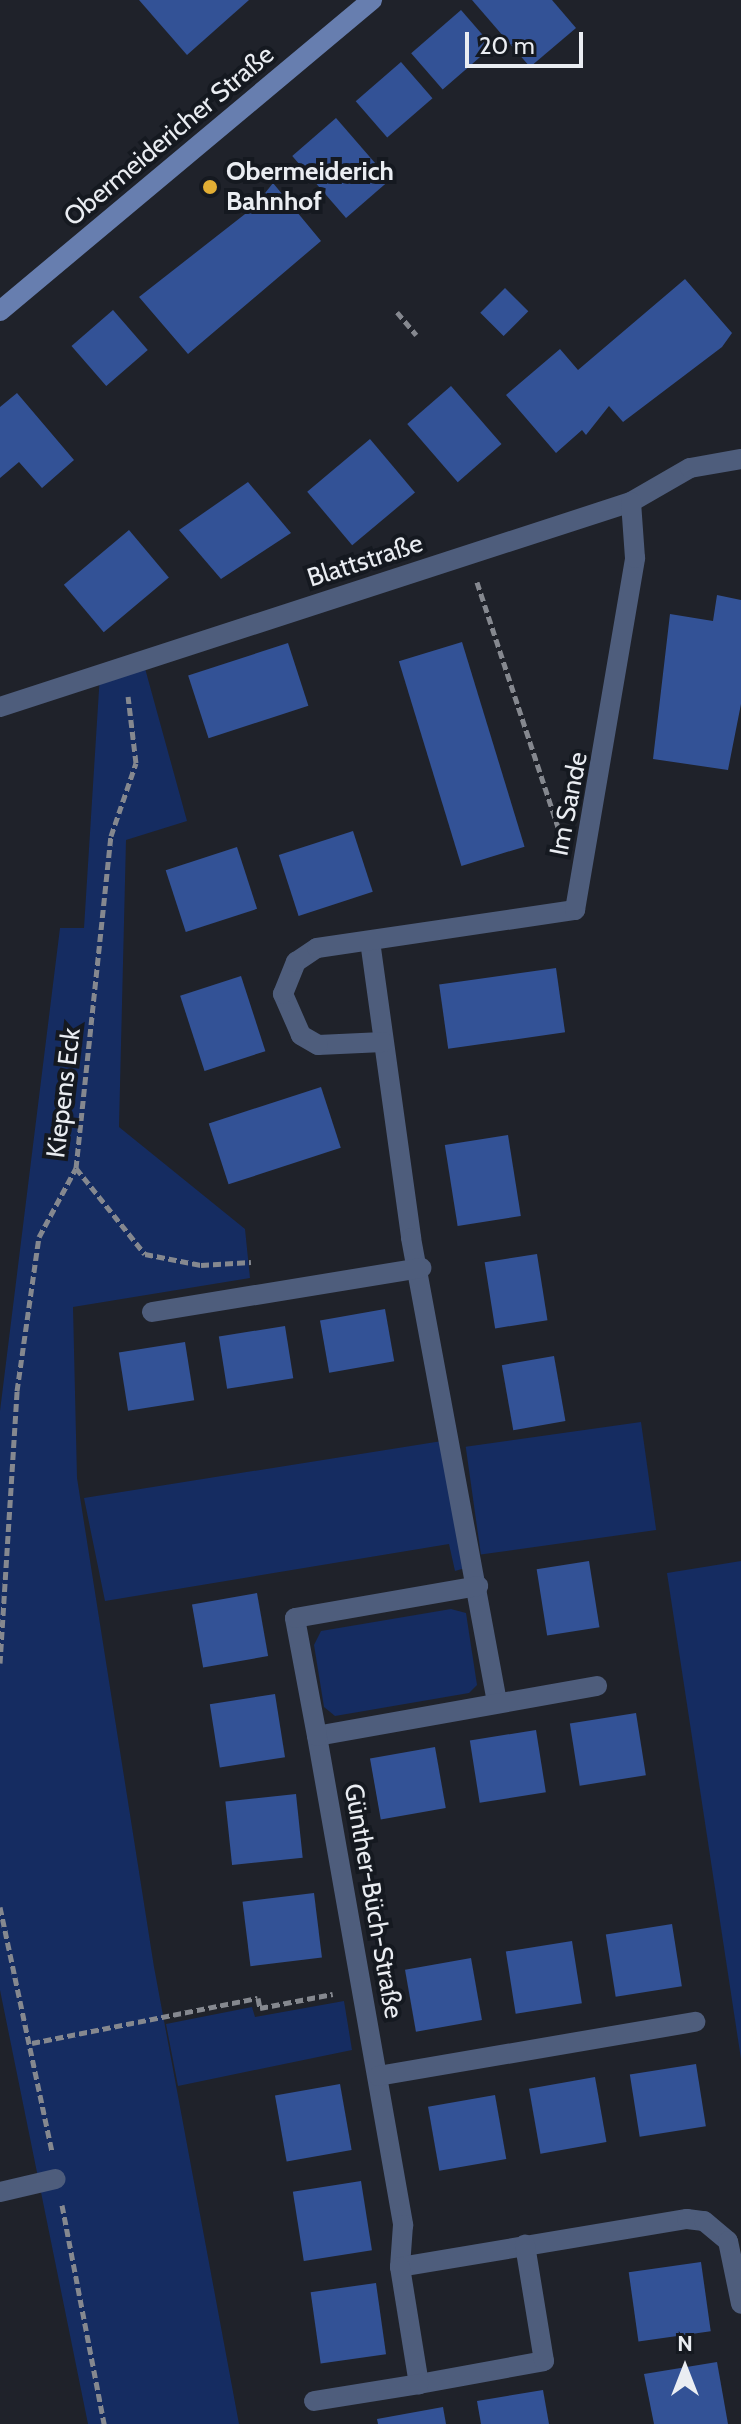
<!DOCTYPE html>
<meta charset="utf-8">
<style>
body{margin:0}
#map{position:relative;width:741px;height:2424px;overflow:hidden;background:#1f222a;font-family:Cabin,sans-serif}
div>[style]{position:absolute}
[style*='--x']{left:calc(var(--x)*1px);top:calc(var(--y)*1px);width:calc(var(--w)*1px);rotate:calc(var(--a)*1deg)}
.green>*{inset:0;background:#152c61;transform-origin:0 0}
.building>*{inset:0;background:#335296;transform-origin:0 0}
.path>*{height:5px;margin-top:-2.5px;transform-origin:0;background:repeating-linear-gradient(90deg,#85888f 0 8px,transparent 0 12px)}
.minor>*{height:20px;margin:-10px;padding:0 10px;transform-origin:10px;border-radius:10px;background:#4e5d7c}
.secondary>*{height:20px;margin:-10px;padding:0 10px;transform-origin:10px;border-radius:10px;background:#677eaf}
.dots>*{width:22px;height:22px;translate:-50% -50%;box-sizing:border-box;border:4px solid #151920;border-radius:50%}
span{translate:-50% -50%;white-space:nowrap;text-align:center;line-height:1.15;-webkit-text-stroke:8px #151920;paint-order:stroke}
.street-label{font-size:26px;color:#eaedf2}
.poi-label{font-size:26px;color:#eaedf2;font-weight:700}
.left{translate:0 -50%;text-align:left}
.north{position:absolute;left:645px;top:2328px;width:80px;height:80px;-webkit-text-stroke:6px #151920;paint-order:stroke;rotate:0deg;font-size:22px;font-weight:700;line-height:32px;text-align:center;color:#eaedf2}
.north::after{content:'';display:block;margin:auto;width:28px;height:36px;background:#eaedf2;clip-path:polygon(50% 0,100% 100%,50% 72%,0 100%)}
.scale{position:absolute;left:465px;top:32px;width:118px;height:36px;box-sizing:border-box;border:4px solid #eaedf2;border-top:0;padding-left:10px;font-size:24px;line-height:28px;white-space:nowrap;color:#eaedf2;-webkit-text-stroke:6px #151920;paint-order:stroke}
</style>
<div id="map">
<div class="green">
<i style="clip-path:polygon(143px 661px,187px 821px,126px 840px,119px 1127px,245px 1229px,250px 1278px,73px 1307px,77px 1478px,154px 1967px,239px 2424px,88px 2424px,0 1990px,0 1411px,60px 928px,84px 928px,100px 674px)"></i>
<i style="left:641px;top:1422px;width:109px;height:177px;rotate:82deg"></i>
<i style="clip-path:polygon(442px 1441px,465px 1568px,455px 1571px,449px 1544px,105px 1601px,84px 1498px)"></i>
<i style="clip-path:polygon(741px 1561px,741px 2059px,667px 1573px)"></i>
<i style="clip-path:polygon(451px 1609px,466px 1613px,477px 1685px,469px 1693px,335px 1716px,324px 1707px,314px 1645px,321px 1631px)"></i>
<i style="clip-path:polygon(344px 2001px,352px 2050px,178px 2086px,166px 2024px,252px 2007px,255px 2017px)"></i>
</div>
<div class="building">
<i style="clip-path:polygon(139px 0,249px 0,187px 55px)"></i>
<i style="clip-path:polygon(472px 0,552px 0,576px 28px,530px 67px)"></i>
<i style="left:461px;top:10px;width:48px;height:66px;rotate:49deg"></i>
<i style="left:401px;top:62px;width:48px;height:60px;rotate:49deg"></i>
<i style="left:336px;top:118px;width:82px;height:58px;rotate:49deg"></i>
<i style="clip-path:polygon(273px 183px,321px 241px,188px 354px,139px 297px,254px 207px)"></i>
<i style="clip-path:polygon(685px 279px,732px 333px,722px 347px,623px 422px,609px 406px,586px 435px,582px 430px,556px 453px,506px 395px,560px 349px,578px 370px)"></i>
<i style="left:505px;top:288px;width:33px;height:35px;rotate:45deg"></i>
<i style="left:113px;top:310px;width:53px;height:55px;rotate:49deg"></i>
<i style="left:451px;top:386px;width:77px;height:58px;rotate:49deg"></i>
<i style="clip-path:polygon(17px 393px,74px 460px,42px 488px,19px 462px,0 478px,0 407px)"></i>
<i style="left:370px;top:439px;width:70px;height:82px;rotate:50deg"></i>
<i style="clip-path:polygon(248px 482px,291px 533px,221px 579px,179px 530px)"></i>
<i style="left:129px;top:530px;width:62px;height:85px;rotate:50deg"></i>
<i style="clip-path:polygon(717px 595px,741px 600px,741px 704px,728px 770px,653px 759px,670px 614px,713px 621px)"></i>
<i style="left:462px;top:642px;width:214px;height:66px;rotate:73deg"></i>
<i style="left:288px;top:643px;width:66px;height:105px;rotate:72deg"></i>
<i style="left:353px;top:831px;width:64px;height:78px;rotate:72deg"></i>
<i style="left:237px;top:847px;width:65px;height:75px;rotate:72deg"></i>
<i style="left:556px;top:968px;width:65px;height:118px;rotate:82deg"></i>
<i style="left:241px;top:976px;width:79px;height:64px;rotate:72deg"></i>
<i style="left:321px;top:1087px;width:64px;height:118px;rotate:72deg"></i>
<i style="left:508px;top:1135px;width:82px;height:64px;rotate:81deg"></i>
<i style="left:537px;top:1254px;width:67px;height:53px;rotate:81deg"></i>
<i style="left:385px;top:1309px;width:53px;height:66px;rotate:80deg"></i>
<i style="left:285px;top:1326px;width:53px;height:67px;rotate:81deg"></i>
<i style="left:185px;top:1342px;width:59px;height:67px;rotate:81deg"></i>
<i style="left:554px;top:1356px;width:66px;height:53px;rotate:80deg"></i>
<i style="left:589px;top:1561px;width:67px;height:53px;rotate:81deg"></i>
<i style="left:257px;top:1593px;width:64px;height:66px;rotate:80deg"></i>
<i style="left:275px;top:1694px;width:64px;height:66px;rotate:81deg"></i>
<i style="left:636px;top:1713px;width:63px;height:67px;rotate:81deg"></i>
<i style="left:536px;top:1730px;width:63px;height:67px;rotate:81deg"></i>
<i style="left:435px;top:1747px;width:62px;height:66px;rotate:80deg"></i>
<i style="left:296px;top:1794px;width:64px;height:71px;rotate:84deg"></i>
<i style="left:314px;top:1893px;width:65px;height:72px;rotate:83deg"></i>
<i style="left:672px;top:1924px;width:63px;height:67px;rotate:81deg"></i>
<i style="left:572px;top:1941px;width:63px;height:67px;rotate:81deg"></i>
<i style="left:471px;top:1958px;width:63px;height:67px;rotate:80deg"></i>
<i style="left:696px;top:2064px;width:63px;height:67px;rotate:81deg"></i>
<i style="left:595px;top:2077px;width:66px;height:67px;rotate:80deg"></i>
<i style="left:340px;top:2084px;width:67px;height:66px;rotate:80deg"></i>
<i style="left:495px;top:2095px;width:65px;height:68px;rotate:80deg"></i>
<i style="left:361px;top:2181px;width:70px;height:69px;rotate:81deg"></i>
<i style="left:701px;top:2262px;width:70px;height:73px;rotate:82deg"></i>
<i style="left:376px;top:2283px;width:72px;height:66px;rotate:82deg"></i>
<i style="clip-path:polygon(717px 2362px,728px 2424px,654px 2424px,644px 2374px)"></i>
<i style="clip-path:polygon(543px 2390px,549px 2424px,481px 2424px,477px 2401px)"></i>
<i style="clip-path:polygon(443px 2407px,446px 2424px,378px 2424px,377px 2419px)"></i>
</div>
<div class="path">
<i style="--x:397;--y:312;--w:30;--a:50"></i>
<i style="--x:477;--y:582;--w:258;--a:71.7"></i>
<i style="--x:76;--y:1168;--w:110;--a:51.3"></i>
<i style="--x:145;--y:1254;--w:57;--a:11.1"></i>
<i style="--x:201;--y:1265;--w:50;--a:-3.4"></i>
<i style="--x:0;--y:1663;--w:273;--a:-86.4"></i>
<i style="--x:17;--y:1391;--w:156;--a:-81.9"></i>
<i style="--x:39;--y:1237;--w:78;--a:-61.8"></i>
<i style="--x:76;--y:1168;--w:334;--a:-84"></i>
<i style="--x:111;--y:836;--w:77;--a:-71.1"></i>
<i style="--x:136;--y:763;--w:67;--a:-96.8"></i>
<i style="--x:0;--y:1907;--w:250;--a:78"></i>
<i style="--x:32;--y:2043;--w:230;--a:-11.3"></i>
<i style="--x:258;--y:1998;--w:10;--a:79"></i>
<i style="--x:260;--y:2008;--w:74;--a:-10.9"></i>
<i style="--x:62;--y:2205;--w:223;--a:79.1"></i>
</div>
<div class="minor">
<i style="--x:0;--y:707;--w:663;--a:-18"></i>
<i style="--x:631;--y:502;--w:68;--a:-30"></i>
<i style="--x:690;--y:468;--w:52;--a:-10"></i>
<i style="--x:370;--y:941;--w:300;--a:82.1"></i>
<i style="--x:411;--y:1238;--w:473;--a:79.5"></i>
<i style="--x:383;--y:1042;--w:65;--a:177.4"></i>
<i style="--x:318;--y:1045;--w:20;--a:-150"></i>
<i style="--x:301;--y:1035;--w:45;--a:-113.7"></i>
<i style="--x:283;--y:994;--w:35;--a:-68"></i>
<i style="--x:296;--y:962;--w:25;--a:-34"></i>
<i style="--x:317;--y:948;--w:261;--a:-8.4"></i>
<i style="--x:575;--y:910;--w:357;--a:-80.3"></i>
<i style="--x:635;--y:558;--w:56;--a:-94.1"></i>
<i style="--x:152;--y:1312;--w:273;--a:-9.3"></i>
<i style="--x:597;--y:1686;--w:284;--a:169.9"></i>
<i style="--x:317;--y:1736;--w:497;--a:80"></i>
<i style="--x:403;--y:2225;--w:42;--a:94.1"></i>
<i style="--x:400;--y:2267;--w:291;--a:-9.5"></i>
<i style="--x:687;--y:2219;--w:17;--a:7"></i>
<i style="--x:704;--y:2221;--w:31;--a:40"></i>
<i style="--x:728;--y:2241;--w:64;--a:78.3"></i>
<i style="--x:317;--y:1736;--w:120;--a:-100.6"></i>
<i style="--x:295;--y:1618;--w:186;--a:-9.9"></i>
<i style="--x:378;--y:2076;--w:322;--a:-9.7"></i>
<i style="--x:0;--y:2192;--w:57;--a:-13.1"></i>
<i style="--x:400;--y:2267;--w:119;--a:80.8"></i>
<i style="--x:419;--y:2384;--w:127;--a:-10.4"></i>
<i style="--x:544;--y:2361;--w:118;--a:-99.3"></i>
<i style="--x:314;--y:2401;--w:106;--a:-9.2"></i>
</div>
<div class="secondary">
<i style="--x:0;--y:311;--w:485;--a:-39.9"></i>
</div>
<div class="dots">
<i style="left:210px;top:187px;background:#e2ae34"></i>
</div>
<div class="street-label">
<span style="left:169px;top:136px;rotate:-40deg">Obermeidericher Straße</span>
<span style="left:365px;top:561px;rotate:-18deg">Blattstraße</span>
<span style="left:569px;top:804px;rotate:-79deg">Im Sande</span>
<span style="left:64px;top:1093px;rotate:-83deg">Kiepens Eck</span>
<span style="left:373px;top:1901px;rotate:80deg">Günther-Büch-Straße</span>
</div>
<div class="poi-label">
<span class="left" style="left:226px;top:187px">Obermeiderich<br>Bahnhof</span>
</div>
<div class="north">N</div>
<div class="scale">20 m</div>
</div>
